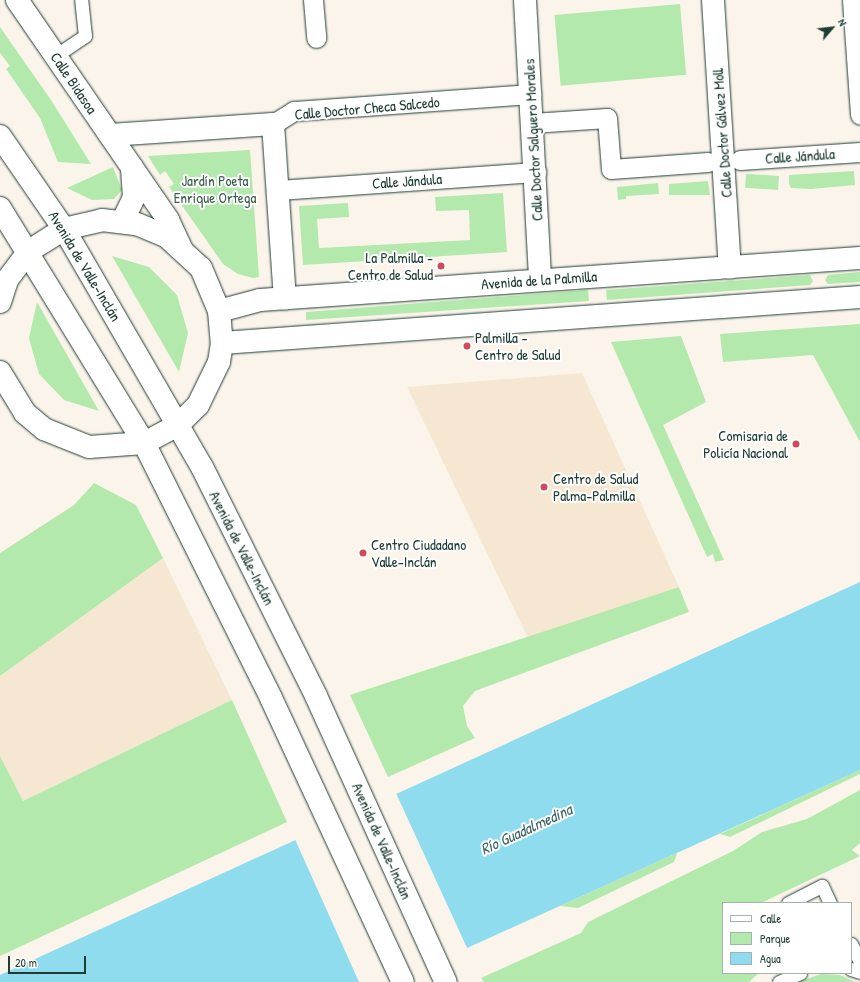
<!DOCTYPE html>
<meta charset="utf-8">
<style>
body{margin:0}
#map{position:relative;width:860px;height:982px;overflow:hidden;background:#fbf4eb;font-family:"Patrick Hand",sans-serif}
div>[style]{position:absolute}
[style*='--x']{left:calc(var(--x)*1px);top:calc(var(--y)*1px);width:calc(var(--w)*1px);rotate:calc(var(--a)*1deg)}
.built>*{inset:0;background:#f6e7d3}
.green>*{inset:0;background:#b3e9ac;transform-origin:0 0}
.water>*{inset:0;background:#8edced}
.pier>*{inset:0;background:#fbf4eb}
.roads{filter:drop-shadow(0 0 1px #1f3d34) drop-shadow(0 0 1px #1f3d34)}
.service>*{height:13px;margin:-6.5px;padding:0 6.5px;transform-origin:6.5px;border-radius:6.5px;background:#fff}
.pedestrian>*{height:19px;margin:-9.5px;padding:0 9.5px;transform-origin:9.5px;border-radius:9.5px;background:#fff}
.minor>*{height:22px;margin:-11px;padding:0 11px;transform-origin:11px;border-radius:11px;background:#fff}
.secondary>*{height:22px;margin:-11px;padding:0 11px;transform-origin:11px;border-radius:11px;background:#fff}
.primary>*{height:22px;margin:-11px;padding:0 11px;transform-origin:11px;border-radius:11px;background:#fff}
.dots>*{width:11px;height:11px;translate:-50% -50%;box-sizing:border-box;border:2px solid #fff;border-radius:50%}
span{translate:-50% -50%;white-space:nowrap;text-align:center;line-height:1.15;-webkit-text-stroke:4px #fff;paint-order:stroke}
.street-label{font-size:15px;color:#1f3d34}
.park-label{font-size:15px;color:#3d5f4c}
.poi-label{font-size:15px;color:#1f3d34}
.right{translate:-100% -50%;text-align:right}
.left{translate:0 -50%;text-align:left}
.water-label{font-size:16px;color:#3b6562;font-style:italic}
.legend{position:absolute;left:722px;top:902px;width:130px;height:72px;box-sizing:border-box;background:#fff;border:1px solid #a5b1ae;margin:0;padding:5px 7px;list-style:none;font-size:12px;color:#1f3d34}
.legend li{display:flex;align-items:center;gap:8px;height:20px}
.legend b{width:20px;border:1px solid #a5b1ae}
.north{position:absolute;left:812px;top:8px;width:40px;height:40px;-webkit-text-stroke:3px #fff;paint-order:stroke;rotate:62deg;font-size:11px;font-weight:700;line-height:16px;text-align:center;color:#1f3d34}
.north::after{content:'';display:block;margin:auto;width:14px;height:18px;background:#1f3d34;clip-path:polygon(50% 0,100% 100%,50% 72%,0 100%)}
.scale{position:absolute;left:8px;top:956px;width:78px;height:18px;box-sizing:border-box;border:2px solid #1f3d34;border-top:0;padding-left:5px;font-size:12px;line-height:14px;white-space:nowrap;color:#1f3d34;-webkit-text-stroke:3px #fff;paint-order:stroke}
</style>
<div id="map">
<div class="built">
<i style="clip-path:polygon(582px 373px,679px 587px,528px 638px,407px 387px)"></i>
<i style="clip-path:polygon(163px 558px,232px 700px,23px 801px,0 756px,0 676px)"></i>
</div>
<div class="green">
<i style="left:680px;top:4px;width:71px;height:126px;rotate:85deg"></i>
<i style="clip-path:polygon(0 27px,51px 100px,91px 164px,58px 162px,40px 118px,6px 69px,10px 66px,0 53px)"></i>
<i style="clip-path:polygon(250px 150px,259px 277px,253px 278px,238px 274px,223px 264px,169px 187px,174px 184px,165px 171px,160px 175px,148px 156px)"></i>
<i style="clip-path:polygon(113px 167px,122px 190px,114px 199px,92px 200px,67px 188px)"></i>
<i style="clip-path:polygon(854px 171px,855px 185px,811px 189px,791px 188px,789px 184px,789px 175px)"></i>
<i style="left:779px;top:176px;width:14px;height:33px;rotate:94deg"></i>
<i style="clip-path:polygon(708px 181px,710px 195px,669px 195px,669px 184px)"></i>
<i style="clip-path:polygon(658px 183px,659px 194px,626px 196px,626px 199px,618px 200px,617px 187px)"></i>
<i style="clip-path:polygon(503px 193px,507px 252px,303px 265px,299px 206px,348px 203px,349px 217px,317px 219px,319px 248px,470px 240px,469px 210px,436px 211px,435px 197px)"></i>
<i style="clip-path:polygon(112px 256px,149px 267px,177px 295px,188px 333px,179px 372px)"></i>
<i style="clip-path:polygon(860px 272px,860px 282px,828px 284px,825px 280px,828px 275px)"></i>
<i style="clip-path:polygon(810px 275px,813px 281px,810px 285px,607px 300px,606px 290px)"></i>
<i style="clip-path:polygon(588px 290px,589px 301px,306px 320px,306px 312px)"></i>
<i style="clip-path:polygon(37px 302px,99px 411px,64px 400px,39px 374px,29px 338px)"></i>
<i style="clip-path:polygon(860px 324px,860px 442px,813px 355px,723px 362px,720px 334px)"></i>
<i style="clip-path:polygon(681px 336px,706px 402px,663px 425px,724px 560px,715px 562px,713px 554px,707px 557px,611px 342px)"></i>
<i style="clip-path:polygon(94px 483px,136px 505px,163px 558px,0 676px,0 553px,74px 505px)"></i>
<i style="clip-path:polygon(679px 587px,689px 612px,475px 691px,463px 706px,467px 726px,475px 738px,388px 777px,350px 695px)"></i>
<i style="clip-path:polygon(232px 700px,287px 822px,0 956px,0 756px,23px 801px)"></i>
<i style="clip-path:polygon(860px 770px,860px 774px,730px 837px,720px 834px)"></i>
<i style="clip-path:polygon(860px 790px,860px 843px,852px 850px,860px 856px,761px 903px,723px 903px,723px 973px,759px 973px,749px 982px,484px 982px,481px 978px,581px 933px,588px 922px,733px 851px,762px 832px,807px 819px)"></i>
<i style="clip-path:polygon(677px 853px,674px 862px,578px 908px,560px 906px)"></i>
<i style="clip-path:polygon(821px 974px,840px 975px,855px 982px,798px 982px)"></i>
</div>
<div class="water">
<i style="clip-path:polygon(860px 582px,860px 770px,392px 982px,0 982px,0 975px)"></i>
</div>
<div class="pier">
<i style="clip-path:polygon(395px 791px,468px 950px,397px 982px,359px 982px,294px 837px)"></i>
</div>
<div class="roads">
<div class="service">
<i style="--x:55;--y:56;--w:36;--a:-34"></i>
<i style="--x:85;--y:36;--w:36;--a:-96"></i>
<i style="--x:788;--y:903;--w:38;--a:-27"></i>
<i style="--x:822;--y:886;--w:19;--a:65"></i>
<i style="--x:851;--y:944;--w:20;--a:63"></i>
<i style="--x:851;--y:969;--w:9;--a:18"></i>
<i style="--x:779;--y:982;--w:23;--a:-23"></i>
</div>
<div class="pedestrian">
<i style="--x:313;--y:0;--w:38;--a:85"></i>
<i style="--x:852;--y:0;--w:115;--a:86"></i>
<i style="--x:532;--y:123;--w:75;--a:-3.8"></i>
<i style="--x:607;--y:118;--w:51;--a:85.5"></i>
<i style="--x:611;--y:169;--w:97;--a:-4.1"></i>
<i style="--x:273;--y:124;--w:25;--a:-32"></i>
<i style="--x:294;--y:111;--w:238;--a:-4.1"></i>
<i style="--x:740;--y:160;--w:120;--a:-3.8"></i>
<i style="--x:277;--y:190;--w:260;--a:-4"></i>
</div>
<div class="minor">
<i style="--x:17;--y:0;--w:267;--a:55.5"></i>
<i style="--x:168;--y:220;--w:33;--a:65"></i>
<i style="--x:525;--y:0;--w:279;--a:86.9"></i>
<i style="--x:713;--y:0;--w:268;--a:86.4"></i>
<i style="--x:110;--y:135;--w:163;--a:-3.9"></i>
<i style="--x:273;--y:124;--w:175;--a:86.1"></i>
<i style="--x:122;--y:222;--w:28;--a:-64"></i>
<i style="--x:134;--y:197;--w:30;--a:-94"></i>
</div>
<div class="secondary">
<i style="--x:219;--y:311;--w:42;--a:-15"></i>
<i style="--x:260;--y:300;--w:601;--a:-4"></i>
<i style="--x:222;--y:343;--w:640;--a:-4.12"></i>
</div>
<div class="primary">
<i style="--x:0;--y:136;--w:113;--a:55.5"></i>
<i style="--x:64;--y:229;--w:275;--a:59.9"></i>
<i style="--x:202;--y:467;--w:256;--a:63.5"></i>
<i style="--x:316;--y:696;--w:314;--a:65.6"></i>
<i style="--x:0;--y:208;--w:276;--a:58.5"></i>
<i style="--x:144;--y:443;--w:285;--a:63.5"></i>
<i style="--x:271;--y:698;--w:313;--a:65.1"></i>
<i style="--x:0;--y:302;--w:23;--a:-72"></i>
<i style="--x:7;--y:280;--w:36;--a:-53"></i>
<i style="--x:29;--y:251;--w:41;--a:-32.2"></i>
<i style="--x:64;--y:229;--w:39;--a:-13"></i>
<i style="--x:102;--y:220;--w:35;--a:7"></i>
<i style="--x:137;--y:224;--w:33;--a:23"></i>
<i style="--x:167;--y:237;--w:46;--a:42.4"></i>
<i style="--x:201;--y:268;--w:47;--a:67.3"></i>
<i style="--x:219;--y:311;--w:32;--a:85"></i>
<i style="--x:222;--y:343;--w:19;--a:99"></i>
<i style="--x:219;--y:362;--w:48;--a:116"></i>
<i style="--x:198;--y:405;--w:28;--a:135"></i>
<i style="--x:178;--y:425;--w:38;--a:152"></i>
<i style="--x:144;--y:443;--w:55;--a:175.8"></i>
<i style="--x:89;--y:447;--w:48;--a:-158.2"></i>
<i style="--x:44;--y:429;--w:25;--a:-140"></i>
<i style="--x:25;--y:413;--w:48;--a:-121.4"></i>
</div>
</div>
<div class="dots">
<i style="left:441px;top:266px;background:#d1495b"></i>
<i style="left:467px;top:346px;background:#d1495b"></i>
<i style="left:796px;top:444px;background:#d1495b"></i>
<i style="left:544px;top:487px;background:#d1495b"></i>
<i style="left:363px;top:553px;background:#d1495b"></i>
</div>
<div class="street-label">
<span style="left:74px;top:83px;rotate:56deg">Calle Bidasoa</span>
<span style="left:367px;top:108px;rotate:-5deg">Calle Doctor Checa Salcedo</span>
<span style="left:722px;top:133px;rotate:-94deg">Calle Doctor Gálvez Moll</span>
<span style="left:533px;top:140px;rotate:-93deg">Calle Doctor Salguero Morales</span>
<span style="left:800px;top:156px;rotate:-4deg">Calle Jándula</span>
<span style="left:407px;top:181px;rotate:-4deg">Calle Jándula</span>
<span style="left:85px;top:266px;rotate:59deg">Avenida de Valle-Inclán</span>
<span style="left:539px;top:280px;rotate:-4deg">Avenida de la Palmilla</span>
<span style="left:242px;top:548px;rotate:63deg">Avenida de Valle-Inclán</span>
<span style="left:382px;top:841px;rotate:66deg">Avenida de Valle-Inclán</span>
</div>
<div class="park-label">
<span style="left:215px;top:189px">Jardín Poeta<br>Enrique Ortega</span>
</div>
<div class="poi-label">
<span class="right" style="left:433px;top:266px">La Palmilla -<br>Centro de Salud</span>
<span class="left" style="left:475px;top:346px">Palmilla -<br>Centro de Salud</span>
<span class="right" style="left:788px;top:444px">Comisaria de<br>Policía Nacional</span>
<span class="left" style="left:553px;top:487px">Centro de Salud<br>Palma-Palmilla</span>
<span class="left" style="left:371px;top:553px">Centro Ciudadano<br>Valle-Inclán</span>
</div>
<div class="water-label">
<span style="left:526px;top:829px;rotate:-25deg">Río Guadalmedina</span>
</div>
<ul class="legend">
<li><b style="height:5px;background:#fff"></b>Calle</li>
<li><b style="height:11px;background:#b3e9ac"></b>Parque</li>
<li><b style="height:11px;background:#8edced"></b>Agua</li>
</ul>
<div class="north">N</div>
<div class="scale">20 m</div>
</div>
